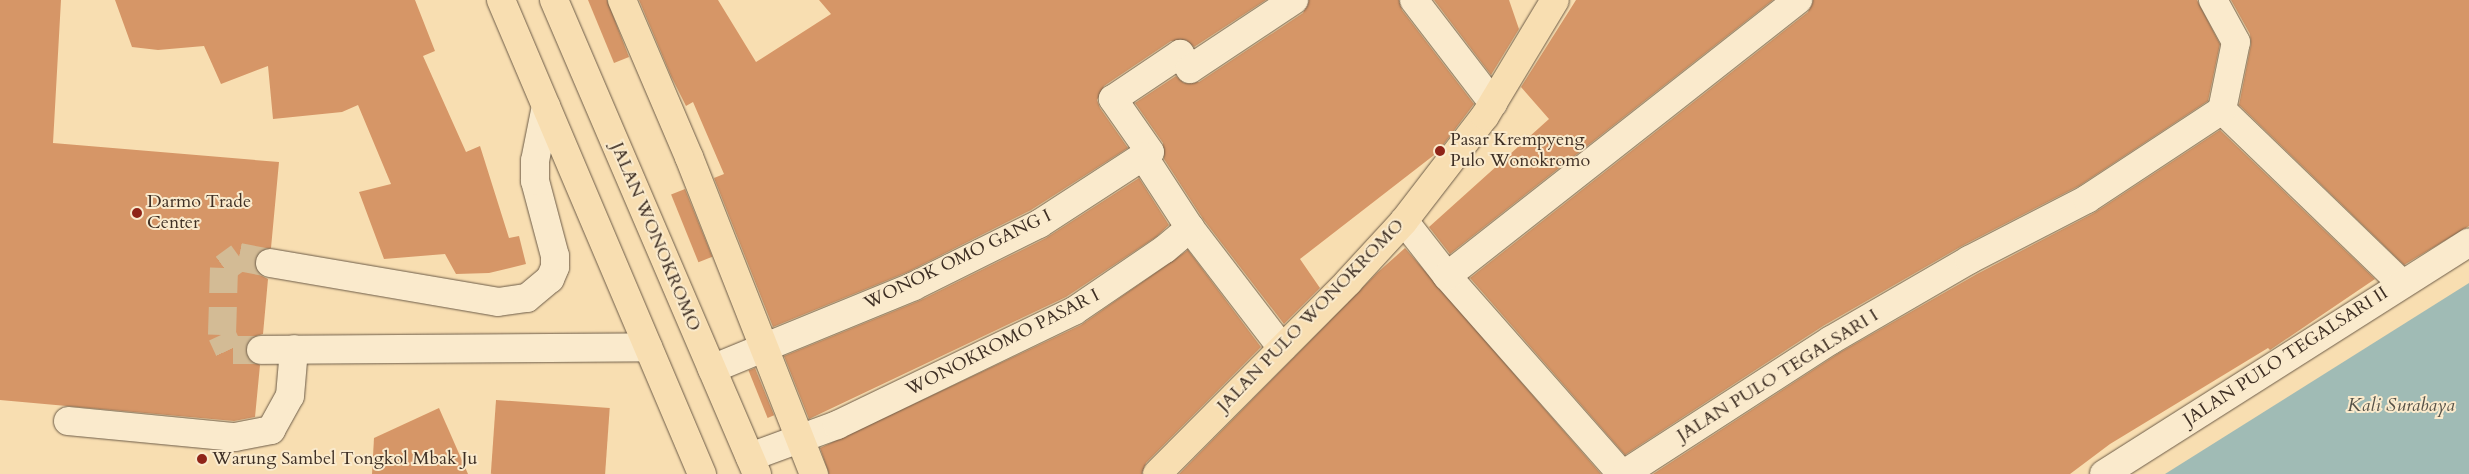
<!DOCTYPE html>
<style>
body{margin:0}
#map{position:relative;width:2469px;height:474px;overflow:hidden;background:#f8deb1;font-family:Cardo,serif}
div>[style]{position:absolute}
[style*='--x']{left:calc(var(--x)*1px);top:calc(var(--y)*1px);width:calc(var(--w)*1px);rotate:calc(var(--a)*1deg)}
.water>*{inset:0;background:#a0bbb5}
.building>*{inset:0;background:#d69667;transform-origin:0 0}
.minor-tunnel>*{height:28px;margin-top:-14px;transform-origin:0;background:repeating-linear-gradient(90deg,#d3bb95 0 28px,transparent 0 42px)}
.roads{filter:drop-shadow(0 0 1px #6c5b47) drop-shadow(0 0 1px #6c5b47)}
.minor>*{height:28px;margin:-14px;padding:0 14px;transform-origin:14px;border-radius:14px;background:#faeacc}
.major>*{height:28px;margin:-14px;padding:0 14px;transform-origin:14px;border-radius:14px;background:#f8deb1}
.highway>*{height:28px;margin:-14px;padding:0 14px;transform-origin:14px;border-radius:14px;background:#f8deb1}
.dots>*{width:14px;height:14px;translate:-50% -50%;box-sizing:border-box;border:2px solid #faeacc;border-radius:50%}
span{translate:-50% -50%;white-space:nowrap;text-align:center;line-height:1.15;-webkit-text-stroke:4px #faeacc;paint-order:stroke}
.poi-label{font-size:18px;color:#3e2f24}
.left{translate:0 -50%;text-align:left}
.street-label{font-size:18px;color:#3e2f24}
.water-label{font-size:19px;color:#565248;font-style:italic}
</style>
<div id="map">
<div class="water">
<i style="clip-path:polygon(2469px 283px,2469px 474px,2165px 474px)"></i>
</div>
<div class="building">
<i style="clip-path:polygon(0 0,61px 0,53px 143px,279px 162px,271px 248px,258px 253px,255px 261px,260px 275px,268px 279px,263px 334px,253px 337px,245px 350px,248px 358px,260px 365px,255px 417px,234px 421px,0 400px)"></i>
<i style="clip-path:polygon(115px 0,415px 0,435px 51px,423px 56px,466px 152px,480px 146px,509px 238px,519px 236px,526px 264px,489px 273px,456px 274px,445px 254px,384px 259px,359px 192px,391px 184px,358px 105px,342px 112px,273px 119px,268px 66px,221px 84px,204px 46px,158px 50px,132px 47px)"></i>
<i style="clip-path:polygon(588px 0,607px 0,629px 57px,614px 63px)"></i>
<i style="clip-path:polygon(639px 0,718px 0,756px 62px,831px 14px,819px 0,1266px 0,1194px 47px,1186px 40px,1171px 41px,1104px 86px,1097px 100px,1100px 108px,1128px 148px,1031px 210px,908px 272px,773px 327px,714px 178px,724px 174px,693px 102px,686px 106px,671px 76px)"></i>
<i style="clip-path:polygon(1309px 0,1399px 0,1402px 10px,1474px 104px,1438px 152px,1300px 259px,1320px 288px,1284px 324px,1203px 219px,1164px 159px,1163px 143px,1135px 103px,1176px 76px,1184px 83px,1199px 82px,1303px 13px)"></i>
<i style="clip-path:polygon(1434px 0,1509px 0,1519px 29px,1491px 75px)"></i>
<i style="clip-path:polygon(1576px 0,1773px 0,1450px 254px,1429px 227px,1549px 119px,1521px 87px)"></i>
<i style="clip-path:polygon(1813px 0,2197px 0,2220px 44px,2208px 101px,2079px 186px,1962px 246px,1823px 326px,1625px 455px,1470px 278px,1808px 12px)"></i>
<i style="clip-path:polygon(2231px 0,2469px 0,2469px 226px,2404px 265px,2239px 105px,2251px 44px,2250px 34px)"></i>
<i style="clip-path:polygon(2220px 130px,2375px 279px,2270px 350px,2268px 348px,2110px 444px,2070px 474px,1653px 474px,1839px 353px,1977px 274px,2094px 213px)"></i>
<i style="clip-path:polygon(1139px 178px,1169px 225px,1156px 237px,1066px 297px,809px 419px,784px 356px,921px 300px,1046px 238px)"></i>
<i style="left:685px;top:189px;width:73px;height:15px;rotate:68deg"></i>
<i style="clip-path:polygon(1405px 248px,1601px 474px,1179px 474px,1377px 273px)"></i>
<i style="clip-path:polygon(1188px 250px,1261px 347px,1146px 463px,1142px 474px,829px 474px,820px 448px,1081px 325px)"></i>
<i style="left:755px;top:368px;width:51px;height:7px;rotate:68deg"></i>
<i style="left:496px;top:400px;width:114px;height:74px;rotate:4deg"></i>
<i style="clip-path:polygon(439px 408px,468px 474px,372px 474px,374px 438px)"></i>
</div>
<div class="minor-tunnel">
<i style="--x:261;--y:350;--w:32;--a:180"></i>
<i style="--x:229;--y:350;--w:17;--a:-115"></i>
<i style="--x:222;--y:335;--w:67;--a:-88.3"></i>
<i style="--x:224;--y:268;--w:19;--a:-36"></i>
<i style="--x:239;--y:257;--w:32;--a:11"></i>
</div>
<div class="roads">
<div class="minor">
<i style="--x:1414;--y:0;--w:130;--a:52.5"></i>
<i style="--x:2222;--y:110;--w:249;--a:44"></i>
<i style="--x:1404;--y:221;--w:70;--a:52"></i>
<i style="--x:1447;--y:276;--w:259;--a:48.6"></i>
<i style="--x:1618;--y:470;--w:6;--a:45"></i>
<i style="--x:1622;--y:474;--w:5;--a:-22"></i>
<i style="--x:1627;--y:472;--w:243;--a:-32.9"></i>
<i style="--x:1831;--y:340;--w:160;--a:-30.1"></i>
<i style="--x:1969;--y:260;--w:133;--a:-27.3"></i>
<i style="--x:2087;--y:199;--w:162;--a:-33.4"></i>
<i style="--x:2222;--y:110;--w:69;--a:-78.4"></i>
<i style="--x:2236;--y:42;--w:48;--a:-118.7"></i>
<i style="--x:1190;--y:228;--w:151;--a:52.5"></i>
<i style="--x:270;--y:263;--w:231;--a:9.7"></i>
<i style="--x:498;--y:302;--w:29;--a:-8"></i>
<i style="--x:527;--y:298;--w:30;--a:-40"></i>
<i style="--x:550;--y:279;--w:13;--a:-67"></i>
<i style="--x:555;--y:267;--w:11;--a:-90"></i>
<i style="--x:555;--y:256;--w:78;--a:-104.9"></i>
<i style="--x:535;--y:181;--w:20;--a:-90"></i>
<i style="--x:535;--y:161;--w:56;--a:-78.7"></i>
<i style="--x:1447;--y:276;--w:447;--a:-38.2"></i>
<i style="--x:261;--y:350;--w:387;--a:-0.4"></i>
<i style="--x:712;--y:369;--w:218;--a:-22.3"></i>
<i style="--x:914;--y:286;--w:140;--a:-26.4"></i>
<i style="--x:1039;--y:224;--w:132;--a:-33"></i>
<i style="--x:1150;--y:152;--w:65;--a:-124.9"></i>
<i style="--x:1113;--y:99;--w:81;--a:-33.9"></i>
<i style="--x:1180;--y:54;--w:18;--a:56"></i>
<i style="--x:1190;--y:69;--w:125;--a:-33.6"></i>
<i style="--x:68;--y:421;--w:168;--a:5.5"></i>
<i style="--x:235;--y:437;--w:37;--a:-11"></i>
<i style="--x:271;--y:430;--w:39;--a:-61"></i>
<i style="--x:290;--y:396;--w:47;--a:-85.1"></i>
<i style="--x:750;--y:457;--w:93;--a:-20.2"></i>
<i style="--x:837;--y:425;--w:263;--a:-25.7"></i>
<i style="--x:1074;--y:311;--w:110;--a:-34.3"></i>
<i style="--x:1165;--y:249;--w:33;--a:-40"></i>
<i style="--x:1190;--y:228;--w:86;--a:-123.1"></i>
<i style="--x:2104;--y:474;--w:432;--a:-32.4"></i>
</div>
<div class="major">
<i style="--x:1157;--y:474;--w:271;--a:-45.1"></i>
<i style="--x:1348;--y:282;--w:83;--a:-47.4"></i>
<i style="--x:1404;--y:221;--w:133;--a:-52.4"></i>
<i style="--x:1485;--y:116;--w:135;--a:-58.9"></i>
</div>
<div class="highway">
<i style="--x:501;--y:0;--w:515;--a:67.02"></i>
<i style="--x:554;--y:0;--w:516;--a:66.82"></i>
<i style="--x:622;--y:0;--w:171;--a:66.9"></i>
<i style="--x:689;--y:157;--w:341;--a:68.5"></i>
</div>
</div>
<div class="dots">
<i style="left:1440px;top:151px;background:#8f2418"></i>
<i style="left:137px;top:213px;background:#8f2418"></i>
<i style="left:202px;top:459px;background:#8f2418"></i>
</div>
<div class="poi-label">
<span class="left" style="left:1450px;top:151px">Pasar Krempyeng<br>Pulo Wonokromo</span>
<span class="left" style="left:147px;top:213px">Darmo Trade<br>Center</span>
<span class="left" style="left:212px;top:459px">Warung Sambel Tongkol Mbak Ju</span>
</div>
<div class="street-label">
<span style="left:655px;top:237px;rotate:67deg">JALAN WONOKROMO</span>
<span style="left:958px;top:260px;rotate:-26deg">WONOK OMO GANG I</span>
<span style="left:1311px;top:316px;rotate:-46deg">JALAN PULO WONOKROMO</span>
<span style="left:1003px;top:343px;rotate:-27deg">WONOKROMO PASAR I</span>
<span style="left:2286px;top:357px;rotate:-33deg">JALAN PULO TEGALSARI II</span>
<span style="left:1778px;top:376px;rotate:-32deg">JALAN PULO TEGALSARI I</span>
</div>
<div class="water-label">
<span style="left:2401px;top:406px">Kali Surabaya</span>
</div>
</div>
